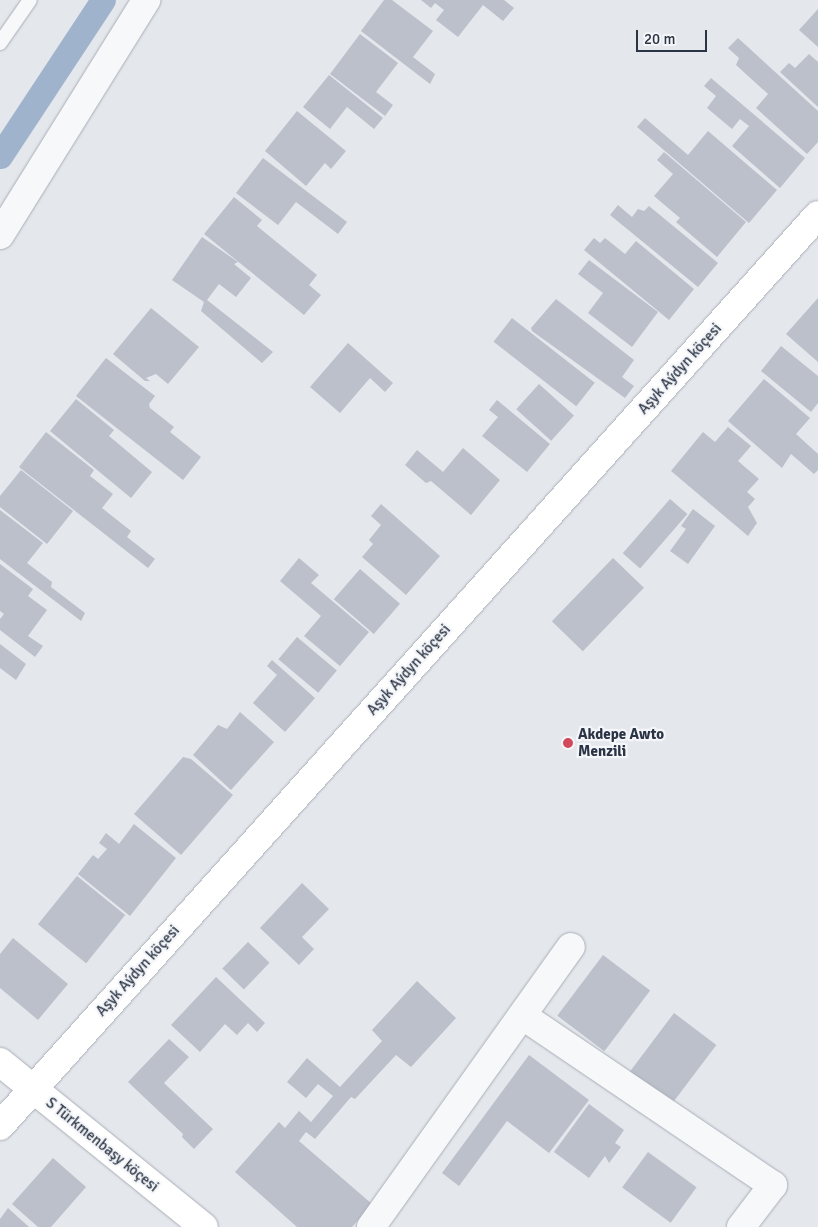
<!DOCTYPE html>
<meta charset="utf-8">
<style>
body{margin:0}
#map{position:relative;width:818px;height:1227px;overflow:hidden;background:#e4e7ec;font-family:Signika,sans-serif}
div>[style]{position:absolute}
[style*='--x']{left:calc(var(--x)*1px);top:calc(var(--y)*1px);width:calc(var(--w)*1px);rotate:calc(var(--a)*1deg)}
.canal>*{height:25px;margin:-12.5px;padding:0 12.5px;transform-origin:12.5px;border-radius:12.5px;background:#9fb4cc}
.building>*{inset:0;background:#bbc0ca;transform-origin:0 0}
.roads{filter:drop-shadow(0 0 1px #a9aeb7) drop-shadow(0 0 1px #a9aeb7)}
.lane>*{height:14px;margin:-7px;padding:0 7px;transform-origin:7px;border-radius:7px;background:#f7f8fa}
.street>*{height:28px;margin:-14px;padding:0 14px;transform-origin:14px;border-radius:14px;background:#f7f8fa}
.secondary>*{height:28px;margin:-14px;padding:0 14px;transform-origin:14px;border-radius:14px;background:#fff}
.dots>*{width:14px;height:14px;translate:-50% -50%;box-sizing:border-box;border:2px solid #f4f6f9;border-radius:50%}
span{translate:-50% -50%;white-space:nowrap;text-align:center;line-height:1.15;-webkit-text-stroke:4.5px #f4f6f9;paint-order:stroke}
.street-label{font-size:15px;color:#2b3445}
.poi-label{font-size:15px;color:#2b3445;font-weight:700}
.left{translate:0 -50%;text-align:left}
.scale{position:absolute;left:636px;top:30px;width:71px;height:22px;box-sizing:border-box;border:2px solid #2b3445;border-top:0;padding-left:6px;font-size:15px;line-height:18px;white-space:nowrap;color:#2b3445;-webkit-text-stroke:4px #f4f6f9;paint-order:stroke}
</style>
<div id="map">
<div class="canal">
<i style="--x:0;--y:156;--w:187;--a:-56.6"></i>
</div>
<div class="building">
<i style="clip-path:polygon(384px 0,392px 0,433px 31px,413px 57px,435px 74px,430px 84px,361px 31px)"></i>
<i style="clip-path:polygon(421px 0,504px 0,514px 8px,503px 21px,483px 5px,458px 37px,436px 20px,444px 10px,435px 3px,431px 8px)"></i>
<i style="clip-path:polygon(818px 9px,818px 47px,799px 30px)"></i>
<i style="clip-path:polygon(360px 34px,398px 63px,376px 92px,393px 105px,385px 116px,330px 74px)"></i>
<i style="clip-path:polygon(738px 38px,818px 111px,818px 142px,807px 154px,756px 108px,768px 94px,736px 65px,739px 58px,728px 48px)"></i>
<i style="clip-path:polygon(809px 54px,818px 62px,818px 107px,780px 72px,789px 63px,795px 68px)"></i>
<i style="clip-path:polygon(329px 75px,383px 118px,374px 129px,347px 107px,330px 129px,303px 107px)"></i>
<i style="clip-path:polygon(711px 78px,805px 158px,780px 188px,732px 146px,749px 126px,740px 119px,732px 129px,707px 108px,716px 96px,704px 86px)"></i>
<i style="clip-path:polygon(297px 111px,346px 151px,331px 169px,325px 163px,306px 186px,265px 151px)"></i>
<i style="clip-path:polygon(645px 118px,688px 155px,708px 131px,777px 190px,749px 223px,637px 127px)"></i>
<i style="clip-path:polygon(664px 152px,746px 222px,717px 257px,676px 222px,680px 218px,654px 196px,673px 174px,657px 160px)"></i>
<i style="clip-path:polygon(263px 158px,347px 222px,338px 234px,296px 202px,278px 225px,236px 193px)"></i>
<i style="clip-path:polygon(234px 197px,262px 220px,257px 226px,317px 275px,309px 285px,321px 295px,304px 315px,204px 234px)"></i>
<i style="clip-path:polygon(618px 205px,632px 217px,638px 209px,644px 211px,649px 206px,718px 263px,698px 287px,610px 215px)"></i>
<i style="clip-path:polygon(202px 237px,238px 262px,234px 264px,251px 278px,236px 297px,219px 284px,207px 300px,273px 352px,262px 363px,201px 311px,204px 302px,172px 280px)"></i>
<i style="clip-path:polygon(594px 238px,600px 243px,605px 238px,625px 254px,636px 241px,694px 289px,669px 320px,584px 250px)"></i>
<i style="clip-path:polygon(589px 260px,658px 312px,632px 347px,588px 313px,603px 293px,578px 274px)"></i>
<i style="clip-path:polygon(818px 298px,818px 362px,786px 334px)"></i>
<i style="clip-path:polygon(556px 299px,634px 360px,622px 377px,634px 386px,625px 398px,532px 331px,531px 328px)"></i>
<i style="clip-path:polygon(151px 308px,199px 347px,168px 384px,156px 374px,146px 378px,150px 381px,145px 381px,113px 354px)"></i>
<i style="left:512px;top:318px;width:105px;height:30px;rotate:38deg"></i>
<i style="clip-path:polygon(348px 343px,393px 383px,385px 392px,370px 378px,340px 413px,310px 387px)"></i>
<i style="clip-path:polygon(781px 346px,818px 376px,818px 403px,811px 412px,761px 371px)"></i>
<i style="clip-path:polygon(106px 358px,155px 396px,149px 404px,150px 408px,174px 427px,170px 432px,201px 457px,183px 480px,76px 396px)"></i>
<i style="clip-path:polygon(764px 379px,810px 418px,796px 434px,818px 454px,818px 470px,814px 474px,791px 454px,782px 468px,728px 421px)"></i>
<i style="left:539px;top:384px;width:47px;height:34px;rotate:42deg"></i>
<i style="clip-path:polygon(76px 399px,114px 430px,109px 436px,152px 472px,131px 498px,50px 431px)"></i>
<i style="clip-path:polygon(497px 400px,550px 444px,527px 472px,482px 436px,498px 417px,489px 410px)"></i>
<i style="clip-path:polygon(728px 427px,751px 446px,738px 461px,759px 479px,747px 492px,755px 499px,748px 507px,757px 523px,748px 536px,671px 471px,703px 432px,715px 442px)"></i>
<i style="clip-path:polygon(46px 432px,94px 470px,90px 476px,113px 494px,102px 508px,131px 531px,127px 537px,155px 559px,148px 568px,19px 467px)"></i>
<i style="clip-path:polygon(463px 448px,500px 480px,471px 515px,431px 481px,426px 483px,405px 465px,417px 450px,443px 472px)"></i>
<i style="clip-path:polygon(21px 470px,73px 511px,47px 544px,0 507px,0 496px)"></i>
<i style="left:670px;top:499px;width:23px;height:72px;rotate:41deg"></i>
<i style="clip-path:polygon(381px 504px,440px 556px,406px 595px,362px 557px,373px 544px,369px 540px,381px 525px,371px 516px)"></i>
<i style="clip-path:polygon(693px 509px,715px 526px,688px 564px,670px 551px,686px 529px,681px 526px)"></i>
<i style="clip-path:polygon(0 510px,43px 543px,27px 563px,52px 582px,51px 587px,85px 613px,81px 621px,0 559px)"></i>
<i style="clip-path:polygon(299px 558px,319px 575px,311px 583px,369px 632px,340px 666px,304px 636px,321px 616px,280px 581px)"></i>
<i style="left:613px;top:558px;width:43px;height:88px;rotate:44deg"></i>
<i style="clip-path:polygon(0 564px,33px 589px,28px 596px,47px 610px,28px 636px,43px 646px,35px 657px,0 630px,0 619px,4px 614px,0 611px)"></i>
<i style="left:360px;top:569px;width:53px;height:40px;rotate:41deg"></i>
<i style="left:297px;top:637px;width:52px;height:29px;rotate:40deg"></i>
<i style="clip-path:polygon(0 644px,26px 664px,16px 680px,0 668px)"></i>
<i style="clip-path:polygon(272px 660px,315px 698px,285px 732px,253px 703px,277px 675px,267px 666px)"></i>
<i style="clip-path:polygon(240px 712px,274px 742px,231px 790px,193px 755px,218px 725px,227px 729px)"></i>
<i style="clip-path:polygon(183px 757px,191px 759px,233px 795px,181px 855px,134px 814px)"></i>
<i style="clip-path:polygon(134px 824px,176px 858px,130px 916px,78px 874px,93px 855px,98px 859px,107px 849px,99px 843px,106px 833px,119px 844px)"></i>
<i style="left:77px;top:876px;width:62px;height:62px;rotate:39deg"></i>
<i style="clip-path:polygon(302px 883px,329px 909px,302px 937px,314px 949px,299px 965px,260px 928px)"></i>
<i style="clip-path:polygon(13px 938px,68px 984px,38px 1020px,0 988px,0 954px)"></i>
<i style="left:248px;top:942px;width:30px;height:37px;rotate:44deg"></i>
<i style="left:603px;top:955px;width:59px;height:76px;rotate:37deg"></i>
<i style="clip-path:polygon(216px 977px,265px 1023px,257px 1032px,248px 1023px,237px 1035px,225px 1024px,200px 1052px,171px 1025px)"></i>
<i style="clip-path:polygon(417px 981px,456px 1018px,411px 1067px,396px 1055px,355px 1099px,351px 1097px,315px 1139px,306px 1132px,299px 1141px,372px 1204px,352px 1227px,297px 1227px,235px 1172px,279px 1122px,285px 1128px,299px 1111px,311px 1122px,333px 1096px,318px 1084px,306px 1098px,287px 1082px,307px 1058px,340px 1087px,382px 1041px,372px 1030px)"></i>
<i style="left:674px;top:1013px;width:53px;height:75px;rotate:37deg"></i>
<i style="clip-path:polygon(169px 1039px,189px 1057px,164px 1083px,213px 1129px,194px 1149px,182px 1137px,183px 1134px,128px 1082px)"></i>
<i style="clip-path:polygon(529px 1055px,589px 1100px,549px 1153px,507px 1121px,459px 1186px,442px 1173px)"></i>
<i style="clip-path:polygon(589px 1104px,624px 1130px,615px 1143px,621px 1147px,609px 1163px,605px 1156px,589px 1178px,554px 1152px)"></i>
<i style="left:648px;top:1152px;width:60px;height:44px;rotate:36deg"></i>
<i style="clip-path:polygon(53px 1158px,86px 1187px,51px 1227px,38px 1227px,12px 1204px)"></i>
<i style="clip-path:polygon(8px 1208px,29px 1227px,0 1227px,0 1219px)"></i>
</div>
<div class="roads">
<div class="lane">
<i style="--x:0;--y:43;--w:52;--a:-55.1"></i>
</div>
<div class="street">
<i style="--x:0;--y:235;--w:277;--a:-58.1"></i>
<i style="--x:523;--y:1016;--w:302;--a:34.1"></i>
<i style="--x:773;--y:1185;--w:53;--a:127.3"></i>
<i style="--x:371;--y:1227;--w:344;--a:-54.5"></i>
</div>
<div class="secondary">
<i style="--x:0;--y:1062;--w:262;--a:39"></i>
<i style="--x:0;--y:1126;--w:1224;--a:-48.08"></i>
</div>
</div>
<div class="dots">
<i style="left:568px;top:743px;background:#d1495b"></i>
</div>
<div class="street-label">
<span style="left:680px;top:369px;rotate:-48deg">Aşyk Aýdyn köçesi</span>
<span style="left:409px;top:670px;rotate:-48deg">Aşyk Aýdyn köçesi</span>
<span style="left:138px;top:971px;rotate:-48deg">Aşyk Aýdyn köçesi</span>
<span style="left:102px;top:1145px;rotate:39deg">S Türkmenbaşy köçesi</span>
</div>
<div class="poi-label">
<span class="left" style="left:578px;top:743px">Akdepe Awto<br>Menzili</span>
</div>
<div class="scale">20 m</div>
</div>
